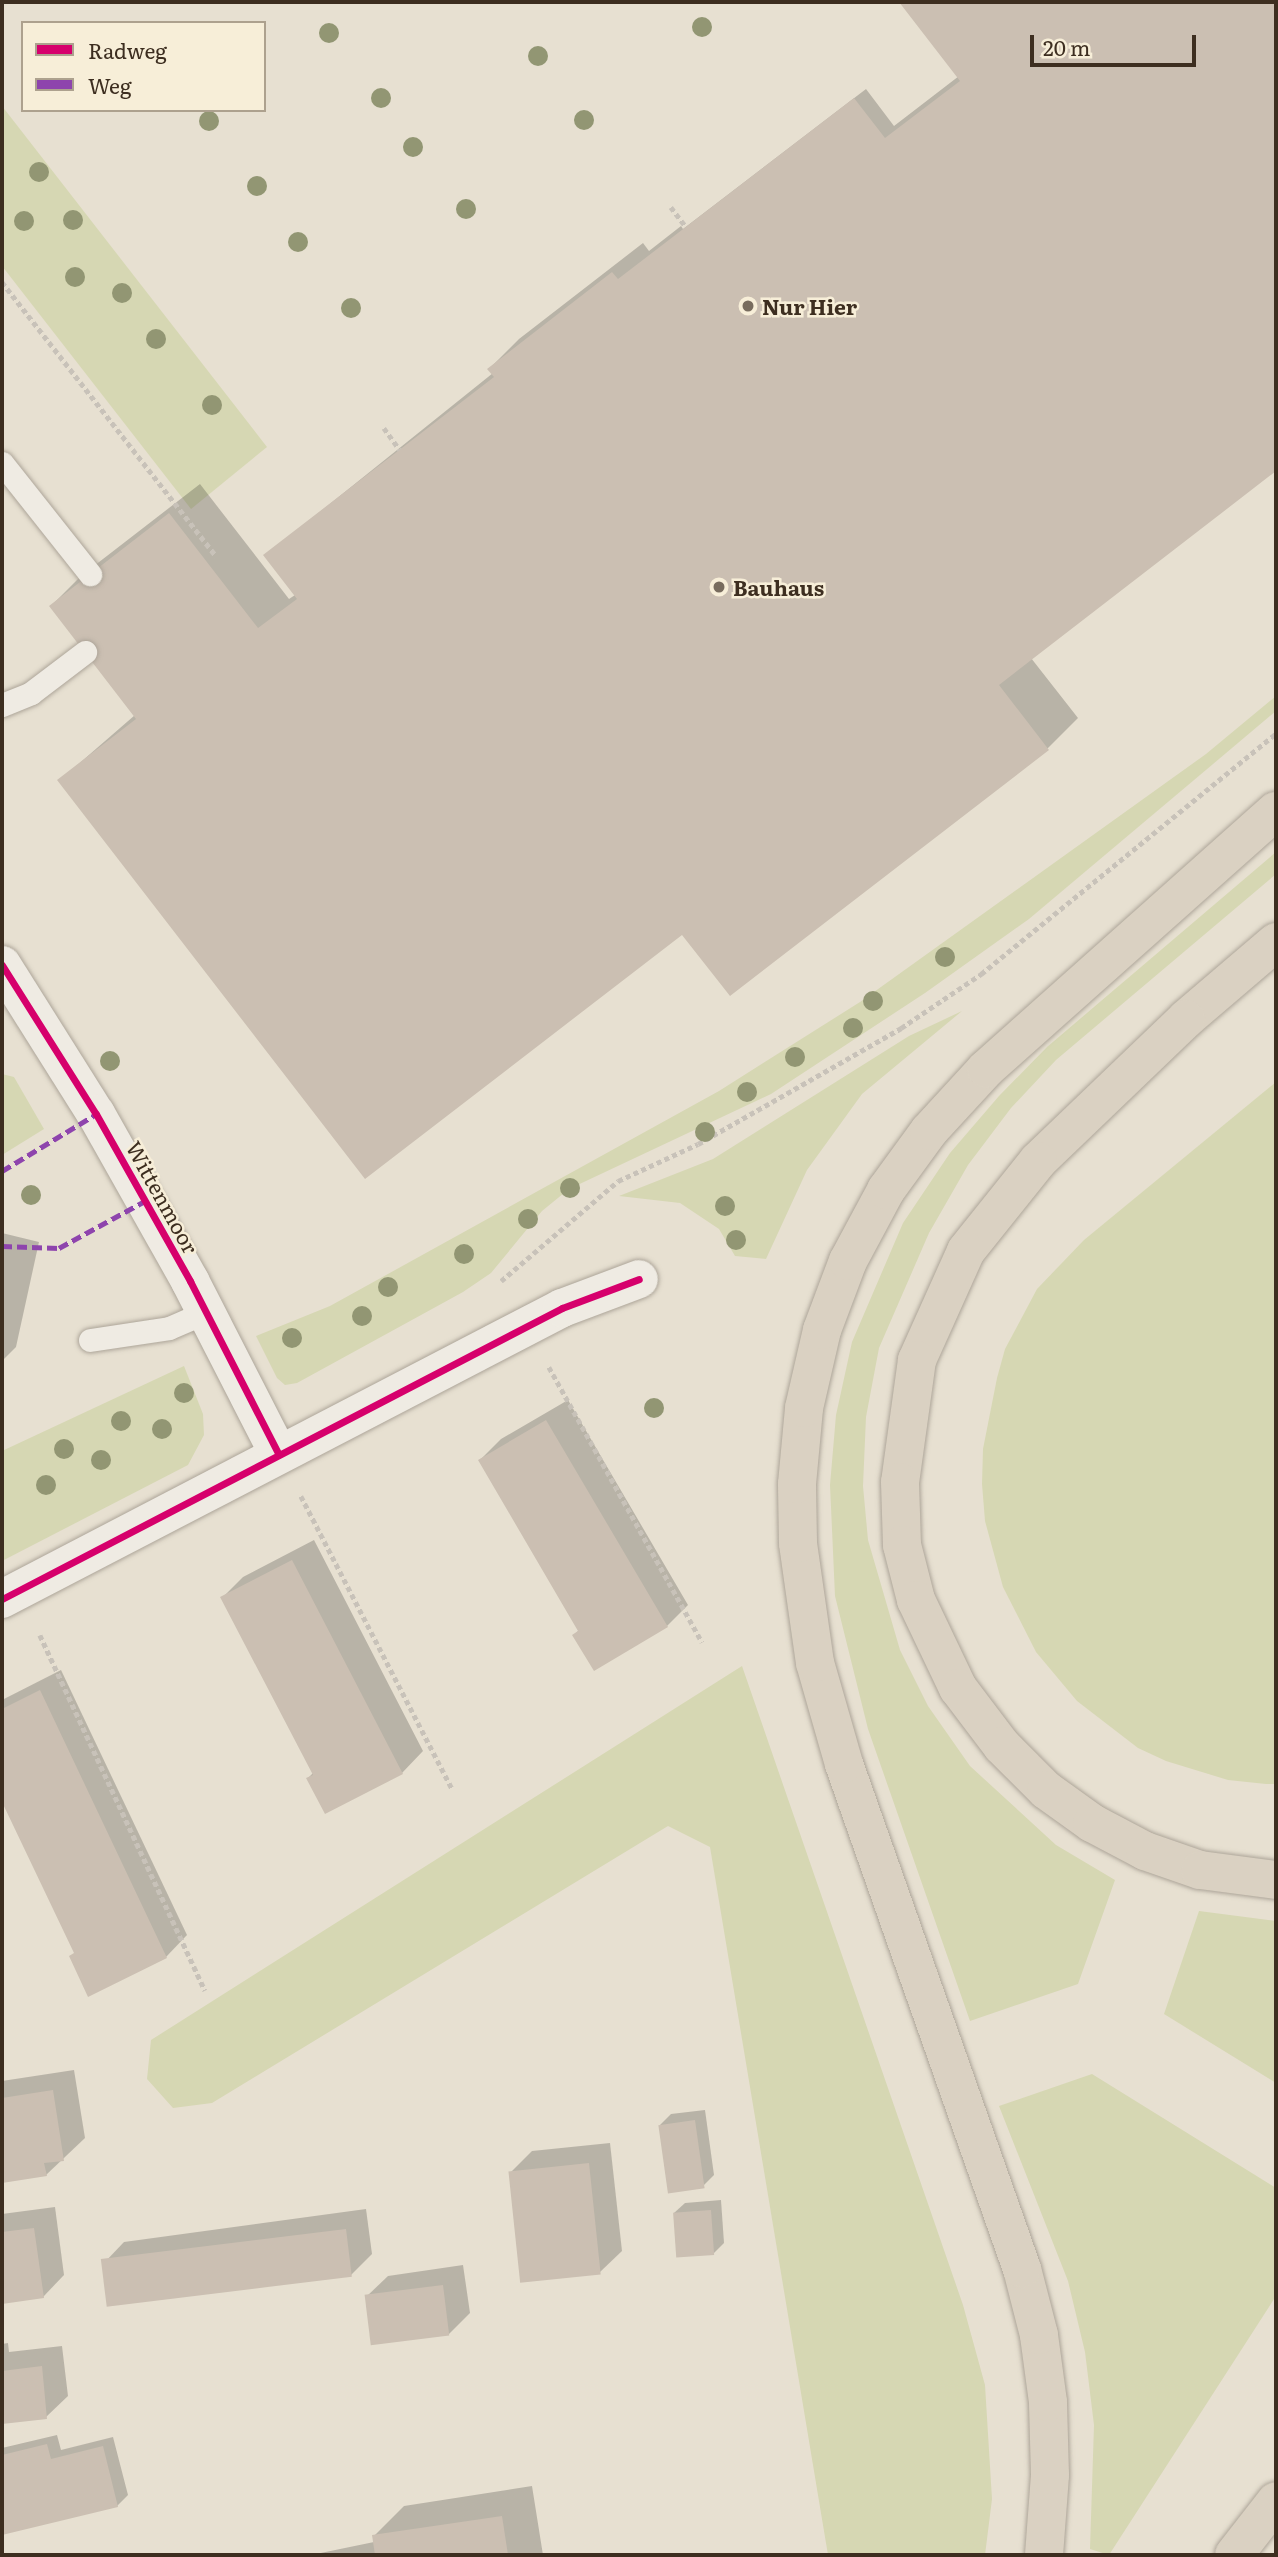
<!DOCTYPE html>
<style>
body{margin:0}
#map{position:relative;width:1278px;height:2557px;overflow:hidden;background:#e7e0d1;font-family:Literata,serif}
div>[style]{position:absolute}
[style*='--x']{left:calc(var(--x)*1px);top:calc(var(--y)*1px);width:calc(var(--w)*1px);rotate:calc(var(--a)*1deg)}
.green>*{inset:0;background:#d6d7b3}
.shadow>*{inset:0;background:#0003}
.building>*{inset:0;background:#cbbfb2;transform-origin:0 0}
.path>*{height:4.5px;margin-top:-2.25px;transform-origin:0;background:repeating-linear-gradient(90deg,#c8c2b9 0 5px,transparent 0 8.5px)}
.roads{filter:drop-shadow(0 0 2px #ada599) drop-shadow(0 0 2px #ada599)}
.service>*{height:23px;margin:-11.5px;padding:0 11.5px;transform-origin:11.5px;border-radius:11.5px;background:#efebe3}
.minor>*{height:38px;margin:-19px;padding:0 19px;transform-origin:19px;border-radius:19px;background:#efebe3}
.motorway>*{height:38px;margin:-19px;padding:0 19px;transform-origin:19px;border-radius:19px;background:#dad1c2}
.quiet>*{height:5px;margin-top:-2.5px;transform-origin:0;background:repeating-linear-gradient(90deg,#8e44ad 0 10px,transparent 0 15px)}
.cycleway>*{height:7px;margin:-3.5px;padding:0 3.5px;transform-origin:3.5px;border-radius:3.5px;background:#d6006c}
.trees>*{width:20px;height:20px;margin:-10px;border-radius:50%;background:#929673}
.dots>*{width:19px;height:19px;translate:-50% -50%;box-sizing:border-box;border:4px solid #f7eed8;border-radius:50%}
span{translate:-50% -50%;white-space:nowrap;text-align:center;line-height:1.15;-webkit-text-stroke:5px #f7eed8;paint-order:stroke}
.poi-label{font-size:21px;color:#3d2e20;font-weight:700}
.left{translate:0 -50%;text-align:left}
.street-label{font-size:21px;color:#3d2e20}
.frame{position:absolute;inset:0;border:4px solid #3d2e20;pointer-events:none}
.legend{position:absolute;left:21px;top:21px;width:245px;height:91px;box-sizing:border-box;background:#f7eed8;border:2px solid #ada18e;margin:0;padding:9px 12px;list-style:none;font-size:21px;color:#3d2e20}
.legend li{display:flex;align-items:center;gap:14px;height:35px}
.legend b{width:35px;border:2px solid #ada18e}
.scale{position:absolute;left:1030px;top:35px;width:166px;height:32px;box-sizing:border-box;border:4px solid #3d2e20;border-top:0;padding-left:9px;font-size:21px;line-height:24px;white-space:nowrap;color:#3d2e20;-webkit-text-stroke:5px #f7eed8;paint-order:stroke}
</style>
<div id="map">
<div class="green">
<i style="clip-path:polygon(2px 106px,267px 447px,191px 509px,2px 266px)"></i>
<i style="clip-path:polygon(1276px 696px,1276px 711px,1029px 919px,925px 993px,771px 1094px,569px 1189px,542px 1211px,491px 1273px,463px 1292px,297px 1383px,285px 1385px,277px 1378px,256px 1336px,330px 1306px,719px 1091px,860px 1002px,1206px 754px)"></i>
<i style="clip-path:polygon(1276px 852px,1276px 874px,1056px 1060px,1011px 1108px,968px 1165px,929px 1233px,879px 1348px,866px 1417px,863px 1486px,868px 1540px,900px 1650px,928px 1706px,970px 1766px,1056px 1845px,1115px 1880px,1078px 1984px,970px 2021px,868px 1729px,835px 1596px,830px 1485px,836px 1415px,852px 1342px,903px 1223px,950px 1153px,999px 1096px,1047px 1047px)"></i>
<i style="clip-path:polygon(962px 1011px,862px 1094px,807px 1170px,766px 1259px,735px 1256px,719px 1229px,680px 1203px,619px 1196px,713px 1159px,909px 1036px)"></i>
<i style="clip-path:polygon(2px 1074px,14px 1077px,44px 1129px,2px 1155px)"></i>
<i style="clip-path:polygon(1276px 1082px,1276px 1784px,1266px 1784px,1228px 1780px,1166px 1761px,1138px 1748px,1077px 1701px,1036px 1652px,1003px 1587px,985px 1521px,982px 1484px,983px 1449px,997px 1378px,1005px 1349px,1037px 1289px,1084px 1240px)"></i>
<i style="clip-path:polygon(184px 1366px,203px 1414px,204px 1435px,188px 1465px,2px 1561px,2px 1451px)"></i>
<i style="clip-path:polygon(742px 1666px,963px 2305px,985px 2385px,992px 2499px,985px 2555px,828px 2555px,710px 1847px,668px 1826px,212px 2103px,173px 2108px,147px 2079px,151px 2040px)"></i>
<i style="clip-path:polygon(1199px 1911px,1276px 1921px,1276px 2083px,1164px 2014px)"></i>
<i style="clip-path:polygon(1092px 2074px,1276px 2188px,1276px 2296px,1109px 2555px,1090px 2549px,1094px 2425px,1085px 2352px,1068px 2281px,999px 2106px)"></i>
</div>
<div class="shadow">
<i style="clip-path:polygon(901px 2px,1276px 2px,1276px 469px,1031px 658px,1078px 718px,1048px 748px,730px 994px,683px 932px,59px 781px,135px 715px,51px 606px,81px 576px,200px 484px,289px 599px,295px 595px,265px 556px,493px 373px,489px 369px,519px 339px,643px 243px,649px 251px,681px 226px,683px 229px,866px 89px,894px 126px,959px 76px)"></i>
<i style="clip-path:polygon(2px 1233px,39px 1242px,16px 1347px,2px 1361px)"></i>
<i style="clip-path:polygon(568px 1400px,688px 1605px,667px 1626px,574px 1635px,579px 1630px,480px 1460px,501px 1439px)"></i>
<i style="clip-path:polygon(314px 1540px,423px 1751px,402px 1773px,308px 1778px,313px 1773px,222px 1598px,243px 1577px)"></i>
<i style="clip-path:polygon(61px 1670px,187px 1935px,166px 1957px,76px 1952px,2px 1797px,2px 1700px)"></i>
<i style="clip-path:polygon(74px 2070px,85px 2138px,46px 2175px,2px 2182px,2px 2081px)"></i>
<i style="clip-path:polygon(705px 2110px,714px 2175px,703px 2186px,660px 2125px,671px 2114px)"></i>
<i style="clip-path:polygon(610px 2143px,622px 2251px,600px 2272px,511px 2172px,532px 2151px)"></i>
<i style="clip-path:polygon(721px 2200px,724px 2243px,713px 2254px,674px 2213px,685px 2203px)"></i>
<i style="clip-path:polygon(55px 2207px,64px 2275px,43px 2297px,2px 2302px,2px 2214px)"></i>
<i style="clip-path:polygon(366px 2209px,372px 2254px,351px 2275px,103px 2264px,124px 2242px)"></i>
<i style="clip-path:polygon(463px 2265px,470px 2313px,448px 2335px,366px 2297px,388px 2276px)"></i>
<i style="clip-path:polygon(8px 2343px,9px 2352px,62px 2346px,68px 2396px,46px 2417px,2px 2423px,2px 2344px)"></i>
<i style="clip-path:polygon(57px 2435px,61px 2450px,113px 2437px,128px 2495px,117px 2506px,2px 2533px,2px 2448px)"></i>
<i style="clip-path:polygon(532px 2486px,543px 2555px,311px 2555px,374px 2542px,374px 2536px,404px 2506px)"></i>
</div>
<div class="building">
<i style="clip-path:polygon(899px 2px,1276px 2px,1276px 471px,999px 685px,1049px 750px,730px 996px,682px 935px,365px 1179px,57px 780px,136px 719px,49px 606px,169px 513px,258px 628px,297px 599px,263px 555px,494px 377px,487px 369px,612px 272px,618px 279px,854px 98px,885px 138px,960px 81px)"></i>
<i style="clip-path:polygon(546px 1420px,668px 1627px,594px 1671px,572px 1635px,578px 1631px,478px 1460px)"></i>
<i style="clip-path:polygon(292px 1560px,403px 1774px,325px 1814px,306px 1778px,313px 1775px,220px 1597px)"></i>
<i style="clip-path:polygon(40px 1690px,167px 1958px,88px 1997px,69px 1956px,74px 1953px,2px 1802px,2px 1709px)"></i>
<i style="clip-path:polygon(53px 2090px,64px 2161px,44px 2163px,47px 2176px,2px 2183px,2px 2098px)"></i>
<i style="left:695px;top:2120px;width:69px;height:37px;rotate:82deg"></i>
<i style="left:589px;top:2163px;width:112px;height:81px;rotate:84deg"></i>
<i style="left:711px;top:2210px;width:45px;height:38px;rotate:86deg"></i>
<i style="clip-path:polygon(34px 2228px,44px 2298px,2px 2304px,2px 2232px)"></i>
<i style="left:346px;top:2229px;width:48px;height:247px;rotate:83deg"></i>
<i style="left:443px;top:2285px;width:51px;height:79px;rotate:83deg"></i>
<i style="clip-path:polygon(42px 2366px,47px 2419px,2px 2424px,2px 2371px)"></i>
<i style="clip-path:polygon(47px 2444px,51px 2459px,103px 2446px,118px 2507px,2px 2535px,2px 2455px)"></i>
<i style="clip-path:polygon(502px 2516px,508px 2555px,375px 2555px,372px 2535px)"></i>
</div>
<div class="path">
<i style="--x:671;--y:207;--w:25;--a:53"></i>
<i style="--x:2;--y:282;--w:348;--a:52"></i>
<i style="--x:384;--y:428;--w:27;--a:54"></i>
<i style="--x:501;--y:1281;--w:154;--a:-40.5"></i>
<i style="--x:618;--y:1181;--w:88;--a:-24.8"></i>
<i style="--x:698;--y:1144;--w:234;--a:-29.7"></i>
<i style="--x:901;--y:1028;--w:97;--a:-34"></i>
<i style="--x:981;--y:974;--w:381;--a:-39.2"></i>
<i style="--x:549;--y:1367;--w:315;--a:60.9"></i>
<i style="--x:301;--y:1496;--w:329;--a:62.7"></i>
<i style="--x:40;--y:1635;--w:392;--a:65.1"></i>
</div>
<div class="roads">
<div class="service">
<i style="--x:2;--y:463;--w:142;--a:51.6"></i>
<i style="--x:2;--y:705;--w:31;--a:-22"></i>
<i style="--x:31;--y:693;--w:68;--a:-37.2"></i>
<i style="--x:90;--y:1340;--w:80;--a:-8.6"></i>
<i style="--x:169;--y:1328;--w:40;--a:-23.4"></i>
</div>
<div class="minor">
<i style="--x:2;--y:965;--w:176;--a:57.8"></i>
<i style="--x:96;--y:1114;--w:192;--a:60.6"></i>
<i style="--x:190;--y:1281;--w:195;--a:62.9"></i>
<i style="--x:2;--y:1599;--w:631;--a:-27.46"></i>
<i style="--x:562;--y:1308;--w:82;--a:-20.6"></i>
</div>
<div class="motorway">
<i style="--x:1276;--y:942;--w:118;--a:139.5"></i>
<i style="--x:1186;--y:1019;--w:205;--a:136.2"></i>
<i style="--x:1038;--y:1161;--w:115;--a:128.7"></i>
<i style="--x:966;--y:1251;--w:120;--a:114.2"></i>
<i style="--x:917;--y:1360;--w:123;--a:97.9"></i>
<i style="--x:900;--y:1482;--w:63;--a:88.2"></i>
<i style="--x:902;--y:1545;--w:57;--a:75.7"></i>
<i style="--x:916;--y:1600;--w:98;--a:64.5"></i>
<i style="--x:958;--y:1688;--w:73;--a:52.8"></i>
<i style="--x:1002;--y:1746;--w:62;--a:45"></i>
<i style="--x:1046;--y:1790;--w:57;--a:35.7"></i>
<i style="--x:1092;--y:1823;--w:60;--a:27.8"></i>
<i style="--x:1145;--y:1851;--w:58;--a:19.1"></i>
<i style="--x:1200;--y:1870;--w:77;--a:7.5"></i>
<i style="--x:1044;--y:2555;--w:80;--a:-85.7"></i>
<i style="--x:1050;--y:2475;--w:73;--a:-91.6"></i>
<i style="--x:1048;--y:2402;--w:68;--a:-97.7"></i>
<i style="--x:1039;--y:2335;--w:68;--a:-104.4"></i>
<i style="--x:1022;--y:2269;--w:535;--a:-109.42"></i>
<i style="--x:844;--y:1764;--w:105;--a:-106"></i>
<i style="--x:815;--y:1663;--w:121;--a:-98.1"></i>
<i style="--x:798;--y:1543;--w:59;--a:-91"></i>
<i style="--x:797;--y:1484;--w:76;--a:-84.7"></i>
<i style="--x:804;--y:1408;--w:80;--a:-77"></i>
<i style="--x:822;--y:1330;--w:74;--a:-69.4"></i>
<i style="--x:848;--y:1261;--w:81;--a:-61.8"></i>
<i style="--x:886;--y:1190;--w:73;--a:-53.9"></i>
<i style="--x:929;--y:1131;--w:84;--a:-47.4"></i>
<i style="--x:986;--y:1069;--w:388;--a:-41.7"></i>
<i style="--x:1234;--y:2555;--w:68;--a:-52.1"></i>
</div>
</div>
<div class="quiet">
<i style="--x:2;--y:1171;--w:110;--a:-31.2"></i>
<i style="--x:2;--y:1246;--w:57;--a:2"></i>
<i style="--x:59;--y:1248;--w:98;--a:-28.7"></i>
</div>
<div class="cycleway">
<i style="--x:2;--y:965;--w:176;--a:57.8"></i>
<i style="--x:96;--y:1114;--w:192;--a:60.6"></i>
<i style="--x:190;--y:1281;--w:195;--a:62.9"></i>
<i style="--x:2;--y:1599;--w:631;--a:-27.46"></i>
<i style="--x:562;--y:1308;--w:82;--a:-20.6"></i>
</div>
<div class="trees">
<i style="left:702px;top:27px"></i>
<i style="left:329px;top:33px"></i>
<i style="left:538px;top:56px"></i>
<i style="left:381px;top:98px"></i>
<i style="left:584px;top:120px"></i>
<i style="left:209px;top:121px"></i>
<i style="left:413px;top:147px"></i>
<i style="left:39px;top:172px"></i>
<i style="left:257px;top:186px"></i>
<i style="left:466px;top:209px"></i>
<i style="left:73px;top:220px"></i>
<i style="left:24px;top:221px"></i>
<i style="left:298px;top:242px"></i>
<i style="left:75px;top:277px"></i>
<i style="left:122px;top:293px"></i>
<i style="left:351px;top:308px"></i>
<i style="left:156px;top:339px"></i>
<i style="left:212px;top:405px"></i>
<i style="left:945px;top:957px"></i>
<i style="left:873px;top:1001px"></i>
<i style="left:853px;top:1028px"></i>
<i style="left:795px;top:1057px"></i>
<i style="left:110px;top:1061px"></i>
<i style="left:747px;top:1092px"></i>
<i style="left:705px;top:1132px"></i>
<i style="left:570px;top:1188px"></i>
<i style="left:31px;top:1195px"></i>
<i style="left:725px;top:1206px"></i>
<i style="left:528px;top:1219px"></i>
<i style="left:736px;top:1240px"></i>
<i style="left:464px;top:1254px"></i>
<i style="left:388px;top:1287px"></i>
<i style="left:362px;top:1316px"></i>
<i style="left:292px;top:1338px"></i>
<i style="left:184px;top:1393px"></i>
<i style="left:654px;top:1408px"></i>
<i style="left:121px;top:1421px"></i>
<i style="left:162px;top:1429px"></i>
<i style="left:64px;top:1449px"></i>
<i style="left:101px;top:1460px"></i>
<i style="left:46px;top:1485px"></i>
</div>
<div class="dots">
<i style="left:748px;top:306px;background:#786c5e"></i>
<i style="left:719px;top:587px;background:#786c5e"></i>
</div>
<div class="poi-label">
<span class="left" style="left:762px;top:306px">Nur Hier</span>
<span class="left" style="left:733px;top:587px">Bauhaus</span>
</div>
<div class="street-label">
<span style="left:163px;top:1197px;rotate:61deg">Wittenmoor</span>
</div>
<div class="frame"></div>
<ul class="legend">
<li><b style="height:9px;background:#d6006c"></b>Radweg</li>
<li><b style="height:9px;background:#8e44ad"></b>Weg</li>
</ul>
<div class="scale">20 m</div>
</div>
